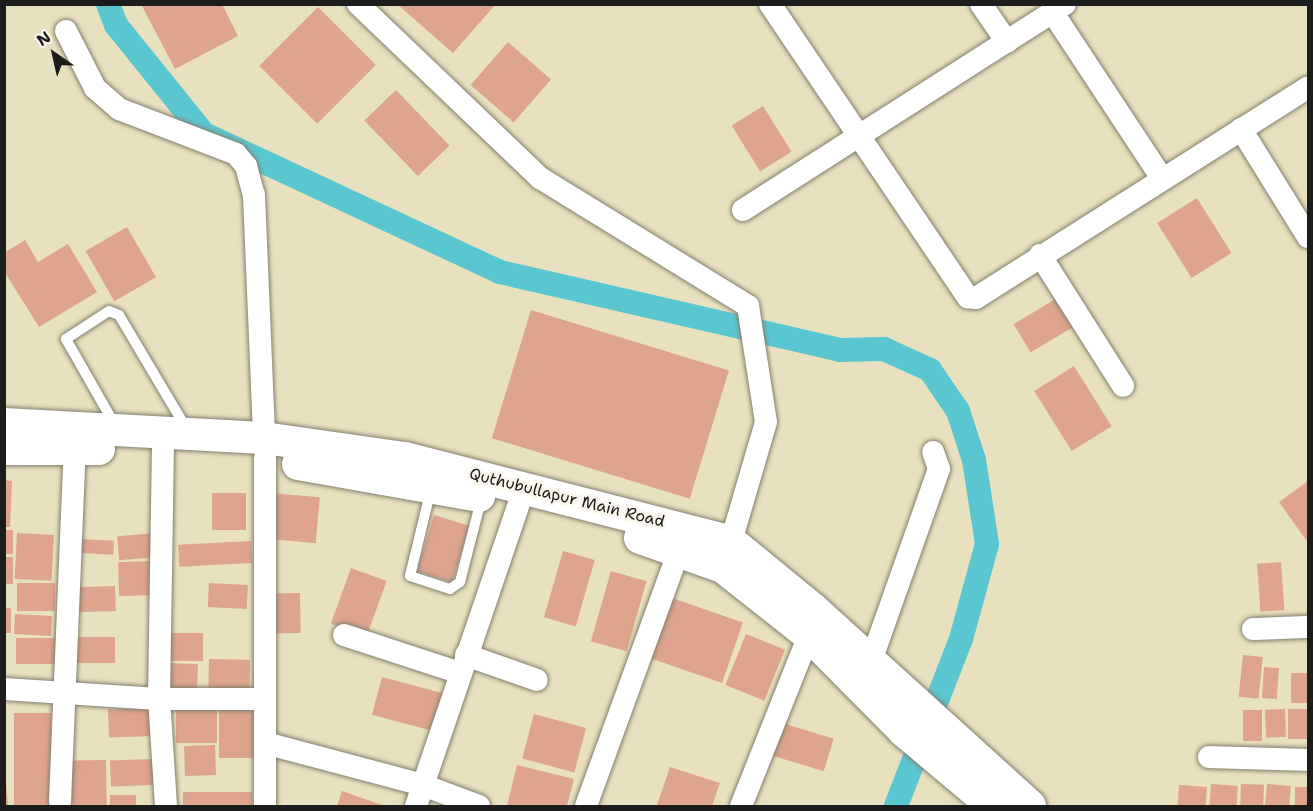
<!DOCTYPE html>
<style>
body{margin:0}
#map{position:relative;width:1313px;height:811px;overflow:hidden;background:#e8e1bf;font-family:"Shantell Sans",sans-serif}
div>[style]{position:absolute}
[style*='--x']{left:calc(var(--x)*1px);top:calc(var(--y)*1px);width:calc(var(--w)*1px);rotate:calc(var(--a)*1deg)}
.canal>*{height:24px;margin:-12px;padding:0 12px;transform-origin:12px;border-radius:12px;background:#5ac7d0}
.building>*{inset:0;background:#dea48d;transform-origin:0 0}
.roads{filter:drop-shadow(0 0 2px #827e6e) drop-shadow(0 0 2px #827e6e)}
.service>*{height:10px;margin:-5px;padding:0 5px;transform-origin:5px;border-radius:5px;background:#fff}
.minor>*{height:22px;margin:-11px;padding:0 11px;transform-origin:11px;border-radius:11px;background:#fff}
.secondary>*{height:32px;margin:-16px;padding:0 16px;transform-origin:16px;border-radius:16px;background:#fff}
span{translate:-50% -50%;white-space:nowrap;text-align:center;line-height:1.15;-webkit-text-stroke:6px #fbf7ec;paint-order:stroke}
.street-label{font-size:16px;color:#1c1c1c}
.frame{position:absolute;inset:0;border:6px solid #1c1c1c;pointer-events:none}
.north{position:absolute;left:24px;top:24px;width:60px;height:60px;-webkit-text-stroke:4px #fbf7ec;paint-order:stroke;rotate:326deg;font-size:16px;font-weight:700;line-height:24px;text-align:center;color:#1c1c1c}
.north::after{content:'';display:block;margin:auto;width:21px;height:27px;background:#1c1c1c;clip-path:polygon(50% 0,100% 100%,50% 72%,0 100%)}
</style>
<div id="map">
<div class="canal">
<i style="--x:108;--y:4;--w:22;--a:69"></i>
<i style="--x:116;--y:25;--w:140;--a:51.1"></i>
<i style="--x:204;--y:134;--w:327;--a:25"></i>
<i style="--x:500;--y:272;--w:349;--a:12.9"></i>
<i style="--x:840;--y:350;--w:44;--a:-1.3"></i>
<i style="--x:884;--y:349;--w:51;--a:24.5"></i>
<i style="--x:930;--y:370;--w:50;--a:55.7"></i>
<i style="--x:958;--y:411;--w:52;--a:71.9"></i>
<i style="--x:974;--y:460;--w:85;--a:81.2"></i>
<i style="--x:987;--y:544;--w:98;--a:105.3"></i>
<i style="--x:961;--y:639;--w:179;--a:111.3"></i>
</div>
<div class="building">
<i style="clip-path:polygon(141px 4px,222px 4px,238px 36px,175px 69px)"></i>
<i style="clip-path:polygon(397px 4px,496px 4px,453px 53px)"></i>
<i style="left:318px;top:7px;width:82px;height:83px;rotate:45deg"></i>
<i style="left:508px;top:42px;width:57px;height:57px;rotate:41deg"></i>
<i style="left:396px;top:90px;width:77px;height:44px;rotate:46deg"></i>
<i style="left:763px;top:106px;width:54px;height:37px;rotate:58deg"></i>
<i style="left:1197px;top:198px;width:65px;height:47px;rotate:58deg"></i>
<i style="left:127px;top:227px;width:58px;height:48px;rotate:60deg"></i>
<i style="clip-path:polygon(25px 240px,38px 262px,68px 244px,97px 292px,39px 327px,4px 271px,4px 253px)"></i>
<i style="left:1059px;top:297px;width:33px;height:53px;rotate:59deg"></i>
<i style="left:531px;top:310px;width:207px;height:134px;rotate:17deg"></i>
<i style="left:1074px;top:366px;width:71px;height:47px;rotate:58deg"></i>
<i style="clip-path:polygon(4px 480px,12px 481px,10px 527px,4px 527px)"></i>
<i style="clip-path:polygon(1308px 481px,1308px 539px,1306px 540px,1279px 502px)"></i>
<i style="left:212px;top:493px;width:34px;height:37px"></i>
<i style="left:270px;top:493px;width:50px;height:46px;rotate:5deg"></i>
<i style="left:434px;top:515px;width:37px;height:59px;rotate:17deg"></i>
<i style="left:4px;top:530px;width:9px;height:24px"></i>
<i style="left:17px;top:533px;width:37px;height:46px;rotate:3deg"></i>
<i style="left:155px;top:533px;width:24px;height:38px;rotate:85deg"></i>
<i style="left:81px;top:539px;width:33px;height:14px;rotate:3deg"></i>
<i style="left:251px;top:541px;width:22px;height:73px;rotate:87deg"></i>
<i style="left:563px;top:551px;width:33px;height:69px;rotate:16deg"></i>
<i style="left:4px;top:557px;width:9px;height:27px"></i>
<i style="left:152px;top:561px;width:34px;height:34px;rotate:88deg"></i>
<i style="left:1281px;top:562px;width:48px;height:24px;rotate:86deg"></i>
<i style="left:351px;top:568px;width:38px;height:59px;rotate:20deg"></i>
<i style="left:611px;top:571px;width:37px;height:73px;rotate:16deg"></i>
<i style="left:17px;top:583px;width:38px;height:28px"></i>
<i style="left:209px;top:583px;width:39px;height:24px;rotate:3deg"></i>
<i style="left:115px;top:586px;width:25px;height:38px;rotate:88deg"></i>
<i style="left:300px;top:593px;width:40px;height:29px;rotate:89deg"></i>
<i style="left:672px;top:598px;width:75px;height:64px;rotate:19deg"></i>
<i style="left:4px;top:608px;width:7px;height:25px"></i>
<i style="left:15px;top:614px;width:37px;height:20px;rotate:3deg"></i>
<i style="left:203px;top:633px;width:28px;height:35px;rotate:90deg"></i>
<i style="left:746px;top:634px;width:42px;height:55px;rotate:22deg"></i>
<i style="left:74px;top:637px;width:41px;height:26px"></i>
<i style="left:16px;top:638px;width:40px;height:26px"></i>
<i style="left:1243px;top:655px;width:20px;height:42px;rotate:6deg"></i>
<i style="left:209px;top:659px;width:41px;height:29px;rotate:1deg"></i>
<i style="left:166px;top:663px;width:32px;height:30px;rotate:2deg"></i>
<i style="left:1264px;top:667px;width:15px;height:31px;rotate:4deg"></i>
<i style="left:1291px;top:673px;width:17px;height:30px"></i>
<i style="left:382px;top:677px;width:64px;height:39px;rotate:15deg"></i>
<i style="left:154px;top:708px;width:28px;height:46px;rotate:88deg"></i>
<i style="left:217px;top:708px;width:35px;height:41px;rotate:90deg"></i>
<i style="left:219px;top:709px;width:37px;height:49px"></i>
<i style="left:1285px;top:709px;width:28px;height:20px;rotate:88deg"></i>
<i style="left:1288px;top:709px;width:19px;height:30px"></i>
<i style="left:1243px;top:710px;width:19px;height:31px"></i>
<i style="left:14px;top:713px;width:37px;height:93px"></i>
<i style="left:534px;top:714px;width:54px;height:46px;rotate:15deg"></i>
<i style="left:782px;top:723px;width:54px;height:34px;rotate:17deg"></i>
<i style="left:215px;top:745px;width:30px;height:31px;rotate:88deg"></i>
<i style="left:154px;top:759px;width:26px;height:44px;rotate:88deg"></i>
<i style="left:106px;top:760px;width:46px;height:35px;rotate:89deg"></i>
<i style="clip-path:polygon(517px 765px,574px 779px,567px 806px,507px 806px)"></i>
<i style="clip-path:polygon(670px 767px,720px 783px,712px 806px,657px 805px)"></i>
<i style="clip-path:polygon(4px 778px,6px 778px,8px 806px,4px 806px)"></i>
<i style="left:1211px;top:784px;width:27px;height:22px;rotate:4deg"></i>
<i style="left:1241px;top:784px;width:23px;height:22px;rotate:2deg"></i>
<i style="left:1267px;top:784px;width:24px;height:22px;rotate:5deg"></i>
<i style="left:1179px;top:785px;width:28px;height:21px;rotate:4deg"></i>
<i style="left:1295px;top:787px;width:13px;height:19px"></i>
<i style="clip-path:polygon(342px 791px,385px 806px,337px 806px)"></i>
<i style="left:183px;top:792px;width:69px;height:14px"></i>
<i style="left:136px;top:795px;width:11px;height:26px;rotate:90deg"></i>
</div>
<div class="roads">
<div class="service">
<i style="--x:115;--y:425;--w:99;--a:-119.7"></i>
<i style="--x:66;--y:339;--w:51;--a:-33.1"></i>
<i style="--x:109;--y:311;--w:11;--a:22"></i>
<i style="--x:119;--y:315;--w:131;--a:59.3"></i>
<i style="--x:431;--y:489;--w:89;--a:103.6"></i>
<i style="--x:410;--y:576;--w:42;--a:18"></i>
<i style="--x:450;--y:589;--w:12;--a:-35"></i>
<i style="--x:460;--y:582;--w:85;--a:-75.6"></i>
</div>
<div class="minor">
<i style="--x:358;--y:4;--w:252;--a:43.7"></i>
<i style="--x:540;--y:178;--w:244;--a:31.6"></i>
<i style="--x:748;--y:306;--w:117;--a:81.2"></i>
<i style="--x:766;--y:422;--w:125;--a:106.3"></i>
<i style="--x:770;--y:4;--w:354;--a:56"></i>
<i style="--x:968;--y:297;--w:8;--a:7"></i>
<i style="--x:976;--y:298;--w:393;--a:-32.4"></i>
<i style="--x:981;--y:4;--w:46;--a:55.6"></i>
<i style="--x:1053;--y:13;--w:196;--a:56.6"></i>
<i style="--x:66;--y:31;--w:64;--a:63"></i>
<i style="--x:95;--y:88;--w:32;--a:41"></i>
<i style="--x:119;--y:109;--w:125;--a:21"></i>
<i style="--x:236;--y:154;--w:16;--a:50"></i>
<i style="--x:246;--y:166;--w:30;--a:75"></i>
<i style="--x:254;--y:195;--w:243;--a:87.6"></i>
<i style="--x:1241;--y:129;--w:127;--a:58.2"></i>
<i style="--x:743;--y:210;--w:382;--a:-32.6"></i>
<i style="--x:1040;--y:255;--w:155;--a:57.6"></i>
<i style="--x:1253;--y:629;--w:55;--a:-2.1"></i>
<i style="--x:344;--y:635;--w:122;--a:18.1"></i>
<i style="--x:466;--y:655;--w:75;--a:19.4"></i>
<i style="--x:871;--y:661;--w:204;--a:-70.5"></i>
<i style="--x:939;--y:469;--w:18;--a:-109"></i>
<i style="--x:4;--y:689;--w:155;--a:3.7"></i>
<i style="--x:159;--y:699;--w:267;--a:-89.1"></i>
<i style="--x:265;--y:743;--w:163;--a:14.9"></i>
<i style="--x:423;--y:785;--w:60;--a:20.6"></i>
<i style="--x:1209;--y:757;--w:99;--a:1.7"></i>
<i style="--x:60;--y:801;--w:352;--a:-87.6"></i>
<i style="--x:166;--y:806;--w:107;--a:-93.7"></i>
<i style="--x:159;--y:699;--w:103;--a:0"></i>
<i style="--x:265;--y:806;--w:348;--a:-90"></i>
<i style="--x:416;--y:806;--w:320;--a:-71.2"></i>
<i style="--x:586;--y:806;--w:272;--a:-70"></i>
<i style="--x:741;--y:806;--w:184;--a:-68.3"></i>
</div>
<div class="secondary">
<i style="--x:4;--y:424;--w:260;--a:3.1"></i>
<i style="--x:264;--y:438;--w:142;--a:8.1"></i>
<i style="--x:405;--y:458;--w:337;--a:14.4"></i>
<i style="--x:731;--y:542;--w:106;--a:39.3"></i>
<i style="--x:813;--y:609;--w:293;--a:42.2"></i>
<i style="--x:4;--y:449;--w:95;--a:0"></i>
<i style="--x:298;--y:464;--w:184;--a:10"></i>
<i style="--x:640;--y:538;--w:88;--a:19.3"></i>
<i style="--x:723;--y:567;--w:110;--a:38.3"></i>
<i style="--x:809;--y:635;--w:135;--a:45.3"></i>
<i style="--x:904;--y:731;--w:116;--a:40.1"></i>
</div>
</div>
<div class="street-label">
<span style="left:567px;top:498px;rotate:14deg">Quthubullapur Main Road</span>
</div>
<div class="frame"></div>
<div class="north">N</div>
</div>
